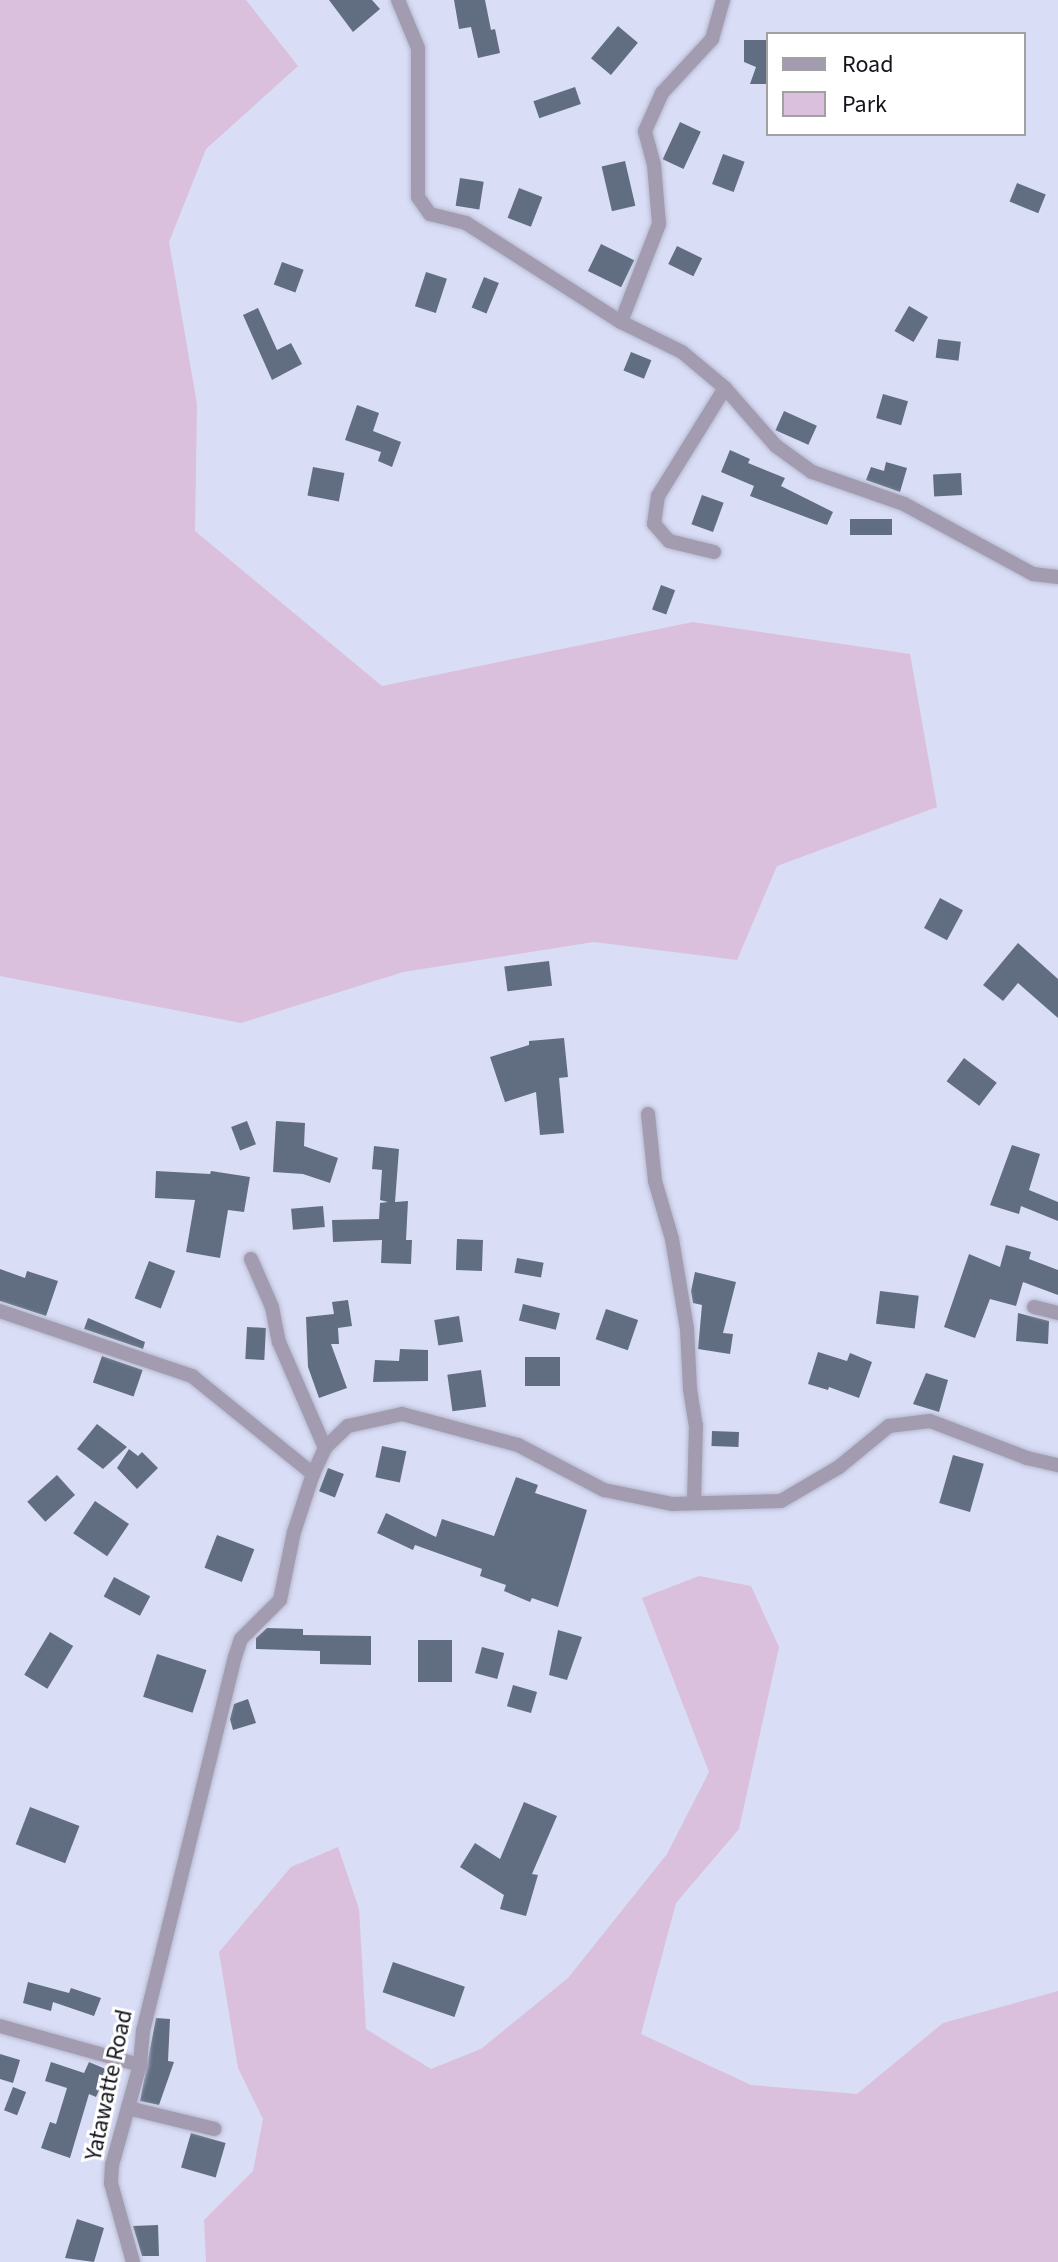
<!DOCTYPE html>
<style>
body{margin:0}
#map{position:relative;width:1058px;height:2262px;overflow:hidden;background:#d9ddf6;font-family:"Source Sans 3",sans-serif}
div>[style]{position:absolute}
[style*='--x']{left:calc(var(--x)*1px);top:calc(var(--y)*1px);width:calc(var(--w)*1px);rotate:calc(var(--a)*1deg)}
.green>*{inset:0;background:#dac0dc}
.building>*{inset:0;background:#616e82;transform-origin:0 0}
.roads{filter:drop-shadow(0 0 2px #b5b9cf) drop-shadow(0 0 2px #b5b9cf)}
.street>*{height:14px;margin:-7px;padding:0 7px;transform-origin:7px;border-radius:7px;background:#a39cb1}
span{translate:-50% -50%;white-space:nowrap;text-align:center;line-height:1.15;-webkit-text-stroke:6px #fff;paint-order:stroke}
.street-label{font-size:24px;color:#13141c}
.legend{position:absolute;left:766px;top:32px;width:260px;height:104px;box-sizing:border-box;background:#fff;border:2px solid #a1a1a4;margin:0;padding:10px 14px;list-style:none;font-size:24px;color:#13141c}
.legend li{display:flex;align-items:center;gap:16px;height:40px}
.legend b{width:40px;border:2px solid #a1a1a4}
</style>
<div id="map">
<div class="green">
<i style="clip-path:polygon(0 0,246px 0,298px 66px,206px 149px,169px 242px,197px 404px,195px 531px,382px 686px,693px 622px,910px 654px,937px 807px,777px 866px,737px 960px,594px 942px,403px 972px,241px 1023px,0 976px)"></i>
<i style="clip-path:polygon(699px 1576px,751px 1586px,779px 1647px,739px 1829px,676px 1903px,641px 2034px,751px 2085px,857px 2094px,943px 2023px,1058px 1991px,1058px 2262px,206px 2262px,204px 2220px,253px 2171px,263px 2119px,238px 2068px,219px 1952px,291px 1867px,338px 1847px,359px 1909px,366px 2029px,431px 2069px,481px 2049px,568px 1978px,667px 1854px,709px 1772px,642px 1598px)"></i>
</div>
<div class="building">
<i style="clip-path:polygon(329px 0,372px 0,380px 9px,353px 32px)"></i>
<i style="clip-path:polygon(454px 0,485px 0,491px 30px,495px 29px,500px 53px,478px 58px,471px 27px,459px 29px)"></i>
<i style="left:618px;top:26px;width:26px;height:42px;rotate:40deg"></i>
<i style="clip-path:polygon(744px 40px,768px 40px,768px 84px,750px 84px,756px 67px,744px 62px)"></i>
<i style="left:575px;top:87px;width:18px;height:44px;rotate:71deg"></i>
<i style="left:680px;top:122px;width:23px;height:41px;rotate:25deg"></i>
<i style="left:723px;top:154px;width:23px;height:32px;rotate:20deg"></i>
<i style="left:625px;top:161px;width:46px;height:24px;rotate:77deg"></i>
<i style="left:460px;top:178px;width:24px;height:28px;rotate:9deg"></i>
<i style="left:1017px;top:183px;width:31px;height:20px;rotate:22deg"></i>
<i style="left:519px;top:188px;width:25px;height:32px;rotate:21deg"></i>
<i style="left:601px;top:244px;width:37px;height:30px;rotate:26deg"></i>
<i style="left:677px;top:246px;width:28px;height:20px;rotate:26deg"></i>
<i style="left:282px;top:262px;width:23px;height:24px;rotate:20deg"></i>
<i style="left:426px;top:272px;width:22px;height:36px;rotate:18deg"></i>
<i style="left:484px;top:277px;width:16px;height:33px;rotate:22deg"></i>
<i style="left:909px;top:306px;width:22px;height:29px;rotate:30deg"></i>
<i style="clip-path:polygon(258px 308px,277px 350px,291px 343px,302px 364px,272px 380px,243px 315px)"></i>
<i style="left:938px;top:339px;width:23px;height:19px;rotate:7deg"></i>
<i style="left:631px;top:352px;width:22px;height:20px;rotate:22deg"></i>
<i style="left:883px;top:394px;width:26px;height:25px;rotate:16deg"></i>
<i style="clip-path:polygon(357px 405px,379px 413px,373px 431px,401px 442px,392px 467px,378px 461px,381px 452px,345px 440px)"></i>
<i style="left:784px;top:411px;width:36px;height:21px;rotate:24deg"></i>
<i style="clip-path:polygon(730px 450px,750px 459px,748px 463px,785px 478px,781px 486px,833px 512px,827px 525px,750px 496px,754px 486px,721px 472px)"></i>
<i style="clip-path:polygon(886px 462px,907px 468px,900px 492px,866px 480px,871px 467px,884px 471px)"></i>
<i style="left:313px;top:467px;width:32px;height:29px;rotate:11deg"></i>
<i style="left:961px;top:473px;width:22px;height:28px;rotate:87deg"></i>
<i style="left:702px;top:495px;width:23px;height:31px;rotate:20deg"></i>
<i style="left:892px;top:519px;width:16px;height:42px;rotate:90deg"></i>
<i style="left:661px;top:585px;width:15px;height:26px;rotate:20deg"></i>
<i style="left:940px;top:898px;width:26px;height:34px;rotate:28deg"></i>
<i style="clip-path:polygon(1018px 943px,1058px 979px,1058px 1018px,1018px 983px,1003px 1001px,983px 985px)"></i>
<i style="left:549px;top:961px;width:25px;height:45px;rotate:83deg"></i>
<i style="clip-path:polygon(564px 1038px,568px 1077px,559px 1078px,564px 1133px,540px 1135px,536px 1092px,505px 1102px,490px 1057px,529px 1045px,529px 1041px)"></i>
<i style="left:964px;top:1058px;width:41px;height:29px;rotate:37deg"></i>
<i style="left:247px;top:1121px;width:25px;height:17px;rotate:69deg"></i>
<i style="clip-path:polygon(276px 1121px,305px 1123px,304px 1146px,338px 1158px,330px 1183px,303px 1174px,273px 1172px)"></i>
<i style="clip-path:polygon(1012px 1145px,1040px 1154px,1029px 1190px,1058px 1202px,1058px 1221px,1021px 1206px,1019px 1214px,990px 1205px)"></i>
<i style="clip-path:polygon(374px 1146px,399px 1149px,395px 1202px,408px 1201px,406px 1240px,412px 1240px,411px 1264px,381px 1263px,382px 1240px,333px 1242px,332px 1220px,379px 1219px,380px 1203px,388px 1202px,380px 1200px,382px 1170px,372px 1169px)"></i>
<i style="clip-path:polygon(156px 1171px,210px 1174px,211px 1171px,250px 1177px,244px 1212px,228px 1210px,220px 1258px,186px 1252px,195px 1200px,155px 1198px)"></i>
<i style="left:323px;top:1206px;width:21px;height:32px;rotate:85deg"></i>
<i style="left:457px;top:1239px;width:26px;height:31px;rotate:2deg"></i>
<i style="clip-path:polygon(1006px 1245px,1031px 1252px,1029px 1259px,1058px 1270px,1058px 1295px,1023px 1282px,1016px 1306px,990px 1299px,975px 1338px,944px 1327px,969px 1254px,1000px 1267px)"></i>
<i style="left:517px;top:1258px;width:27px;height:15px;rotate:10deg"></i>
<i style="left:149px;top:1261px;width:28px;height:40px;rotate:21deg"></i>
<i style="clip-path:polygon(0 1269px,25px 1278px,27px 1271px,58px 1281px,46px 1316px,0 1301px)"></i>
<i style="clip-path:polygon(695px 1272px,736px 1282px,723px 1333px,733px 1334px,730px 1354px,698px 1349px,702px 1305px,693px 1303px,691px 1291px)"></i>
<i style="left:880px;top:1291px;width:39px;height:33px;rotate:7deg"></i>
<i style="clip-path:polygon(348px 1300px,352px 1326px,338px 1328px,339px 1344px,331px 1344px,347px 1388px,319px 1398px,308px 1367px,306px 1317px,334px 1314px,332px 1302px)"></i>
<i style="left:523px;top:1304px;width:38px;height:17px;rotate:14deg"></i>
<i style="left:606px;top:1309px;width:34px;height:32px;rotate:19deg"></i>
<i style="clip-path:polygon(1018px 1313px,1049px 1321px,1048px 1344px,1016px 1341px)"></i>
<i style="left:459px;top:1316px;width:26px;height:25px;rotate:81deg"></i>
<i style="clip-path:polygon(88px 1318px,145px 1342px,143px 1349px,84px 1329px)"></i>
<i style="left:247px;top:1327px;width:19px;height:32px;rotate:3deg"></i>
<i style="clip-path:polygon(400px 1349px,428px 1350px,428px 1381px,373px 1382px,375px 1360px,399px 1361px)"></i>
<i style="clip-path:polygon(818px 1352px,847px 1361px,850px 1353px,872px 1362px,859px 1398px,829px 1387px,828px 1390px,808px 1384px)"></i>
<i style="left:102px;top:1356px;width:43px;height:28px;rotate:19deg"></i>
<i style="left:525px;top:1357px;width:35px;height:29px"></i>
<i style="left:481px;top:1370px;width:37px;height:34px;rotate:82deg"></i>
<i style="clip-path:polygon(926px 1373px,948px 1380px,939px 1412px,913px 1404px)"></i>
<i style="clip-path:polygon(97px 1424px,127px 1447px,103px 1469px,77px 1449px)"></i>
<i style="left:712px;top:1431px;width:27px;height:15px;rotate:2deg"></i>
<i style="left:382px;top:1446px;width:25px;height:32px;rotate:12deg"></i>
<i style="clip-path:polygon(129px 1449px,138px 1456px,142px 1452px,158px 1468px,137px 1489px,117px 1468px)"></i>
<i style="left:953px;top:1455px;width:32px;height:50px;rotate:16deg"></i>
<i style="left:328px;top:1468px;width:17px;height:25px;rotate:21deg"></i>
<i style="left:57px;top:1475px;width:27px;height:40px;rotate:48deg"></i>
<i style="clip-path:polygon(516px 1477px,538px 1485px,535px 1493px,587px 1510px,558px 1607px,532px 1598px,530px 1602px,504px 1591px,506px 1585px,480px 1576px,482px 1569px,415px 1545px,413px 1550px,377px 1533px,386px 1513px,436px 1537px,442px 1519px,494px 1536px)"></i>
<i style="left:95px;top:1501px;width:41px;height:39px;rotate:34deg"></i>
<i style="left:217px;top:1535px;width:40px;height:35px;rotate:21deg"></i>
<i style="left:114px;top:1577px;width:41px;height:22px;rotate:28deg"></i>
<i style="clip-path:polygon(267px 1628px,303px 1629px,303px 1635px,371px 1636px,371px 1665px,320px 1664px,320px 1651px,256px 1649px,256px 1638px)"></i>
<i style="clip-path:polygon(558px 1630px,582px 1637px,567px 1680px,549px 1675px)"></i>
<i style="left:50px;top:1632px;width:27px;height:50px;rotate:31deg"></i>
<i style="left:418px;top:1640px;width:34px;height:42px"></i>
<i style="left:482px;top:1647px;width:23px;height:27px;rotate:15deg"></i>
<i style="left:157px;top:1654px;width:52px;height:45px;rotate:18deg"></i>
<i style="left:513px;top:1685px;width:25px;height:22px;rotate:16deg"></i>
<i style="clip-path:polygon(248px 1699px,256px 1723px,233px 1730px,230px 1719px,234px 1704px)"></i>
<i style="clip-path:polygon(524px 1802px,557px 1816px,532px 1874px,538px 1875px,526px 1916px,500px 1909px,504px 1895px,460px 1867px,475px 1843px,500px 1859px)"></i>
<i style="left:30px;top:1807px;width:53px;height:40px;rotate:21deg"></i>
<i style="left:393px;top:1962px;width:76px;height:32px;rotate:19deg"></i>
<i style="clip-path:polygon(28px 1982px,69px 1993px,71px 1988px,101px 1998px,94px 2016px,53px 2002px,51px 2011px,23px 2003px)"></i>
<i style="clip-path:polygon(156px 2018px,170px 2019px,168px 2061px,174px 2062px,159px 2105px,140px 2101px)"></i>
<i style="clip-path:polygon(0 2054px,20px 2060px,13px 2083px,0 2079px)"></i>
<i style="clip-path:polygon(51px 2062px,84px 2073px,89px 2062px,108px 2070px,96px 2097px,89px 2094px,70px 2158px,41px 2148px,50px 2122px,56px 2124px,67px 2088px,45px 2081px)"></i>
<i style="left:13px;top:2087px;width:14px;height:25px;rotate:21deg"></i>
<i style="left:191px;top:2133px;width:36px;height:36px;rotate:16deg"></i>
<i style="clip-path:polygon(77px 2219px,104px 2228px,94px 2262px,65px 2258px)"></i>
<i style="clip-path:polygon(158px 2225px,159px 2256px,142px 2256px,133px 2226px)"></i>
</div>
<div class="roads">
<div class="street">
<i style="--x:398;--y:0;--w:52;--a:67.4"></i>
<i style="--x:418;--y:48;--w:149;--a:90"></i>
<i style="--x:418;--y:197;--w:21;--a:55"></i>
<i style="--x:430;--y:214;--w:37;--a:14"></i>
<i style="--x:466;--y:223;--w:184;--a:32.6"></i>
<i style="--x:621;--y:322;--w:68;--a:26.2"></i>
<i style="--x:682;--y:352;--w:56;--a:39.9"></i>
<i style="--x:725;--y:388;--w:77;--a:48.7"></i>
<i style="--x:776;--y:446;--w:44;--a:35.8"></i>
<i style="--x:812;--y:472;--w:97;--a:19.2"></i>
<i style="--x:904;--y:504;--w:147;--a:28.5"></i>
<i style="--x:1033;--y:574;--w:25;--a:7"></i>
<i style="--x:621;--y:322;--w:105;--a:-68.8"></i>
<i style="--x:659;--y:224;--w:59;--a:-94.8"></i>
<i style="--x:654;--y:165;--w:35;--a:-105"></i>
<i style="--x:645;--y:131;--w:42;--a:-65.9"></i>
<i style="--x:662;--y:93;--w:74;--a:-47.2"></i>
<i style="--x:712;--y:39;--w:41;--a:-74.2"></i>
<i style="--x:714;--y:552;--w:46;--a:-166.3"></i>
<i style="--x:669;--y:541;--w:23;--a:-131"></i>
<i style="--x:654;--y:524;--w:28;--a:-82"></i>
<i style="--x:658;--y:496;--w:127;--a:-58.2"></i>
<i style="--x:648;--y:1114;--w:67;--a:84"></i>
<i style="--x:655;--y:1181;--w:60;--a:73.7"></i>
<i style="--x:672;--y:1239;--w:91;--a:80.5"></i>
<i style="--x:687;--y:1329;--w:60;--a:87.1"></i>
<i style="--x:690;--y:1389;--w:36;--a:81"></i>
<i style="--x:696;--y:1425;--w:78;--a:91.5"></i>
<i style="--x:251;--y:1259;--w:52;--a:66.4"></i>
<i style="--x:272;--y:1307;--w:36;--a:79"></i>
<i style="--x:279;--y:1342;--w:116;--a:66.5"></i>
<i style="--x:1034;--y:1307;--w:25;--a:14"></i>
<i style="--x:0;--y:1311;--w:203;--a:18.7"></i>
<i style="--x:192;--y:1376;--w:156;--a:39"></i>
<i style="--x:0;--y:2026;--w:145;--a:15.6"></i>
<i style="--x:128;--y:2108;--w:89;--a:13.6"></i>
<i style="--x:133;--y:2262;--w:82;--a:-105.6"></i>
<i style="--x:111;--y:2183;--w:18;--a:-87"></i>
<i style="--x:112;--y:2165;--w:104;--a:-74.4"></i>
<i style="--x:140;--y:2065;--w:34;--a:-85"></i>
<i style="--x:143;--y:2031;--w:385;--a:-76.2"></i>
<i style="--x:235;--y:1657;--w:19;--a:-72"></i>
<i style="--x:241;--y:1639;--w:55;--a:-45"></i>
<i style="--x:280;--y:1600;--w:69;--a:-78.4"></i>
<i style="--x:294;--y:1532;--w:61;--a:-71.9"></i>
<i style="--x:313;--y:1474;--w:29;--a:-65"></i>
<i style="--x:325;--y:1448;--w:32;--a:-44"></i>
<i style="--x:348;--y:1426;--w:55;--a:-12.5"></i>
<i style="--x:402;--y:1414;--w:120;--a:15"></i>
<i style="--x:518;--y:1445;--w:97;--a:27.6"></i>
<i style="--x:604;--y:1490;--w:69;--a:11.6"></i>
<i style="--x:672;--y:1504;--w:109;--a:-1.6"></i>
<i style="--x:781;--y:1501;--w:67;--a:-30.4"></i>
<i style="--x:839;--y:1467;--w:65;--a:-39.4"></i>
<i style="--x:889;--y:1426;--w:41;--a:-7"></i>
<i style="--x:930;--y:1421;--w:104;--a:20.9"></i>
<i style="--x:1027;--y:1458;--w:32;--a:13"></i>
</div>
</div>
<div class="street-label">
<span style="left:109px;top:2085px;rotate:-78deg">Yatawatte Road</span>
</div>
<ul class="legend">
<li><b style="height:10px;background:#a39cb1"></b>Road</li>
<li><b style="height:22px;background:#dac0dc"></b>Park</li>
</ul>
</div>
